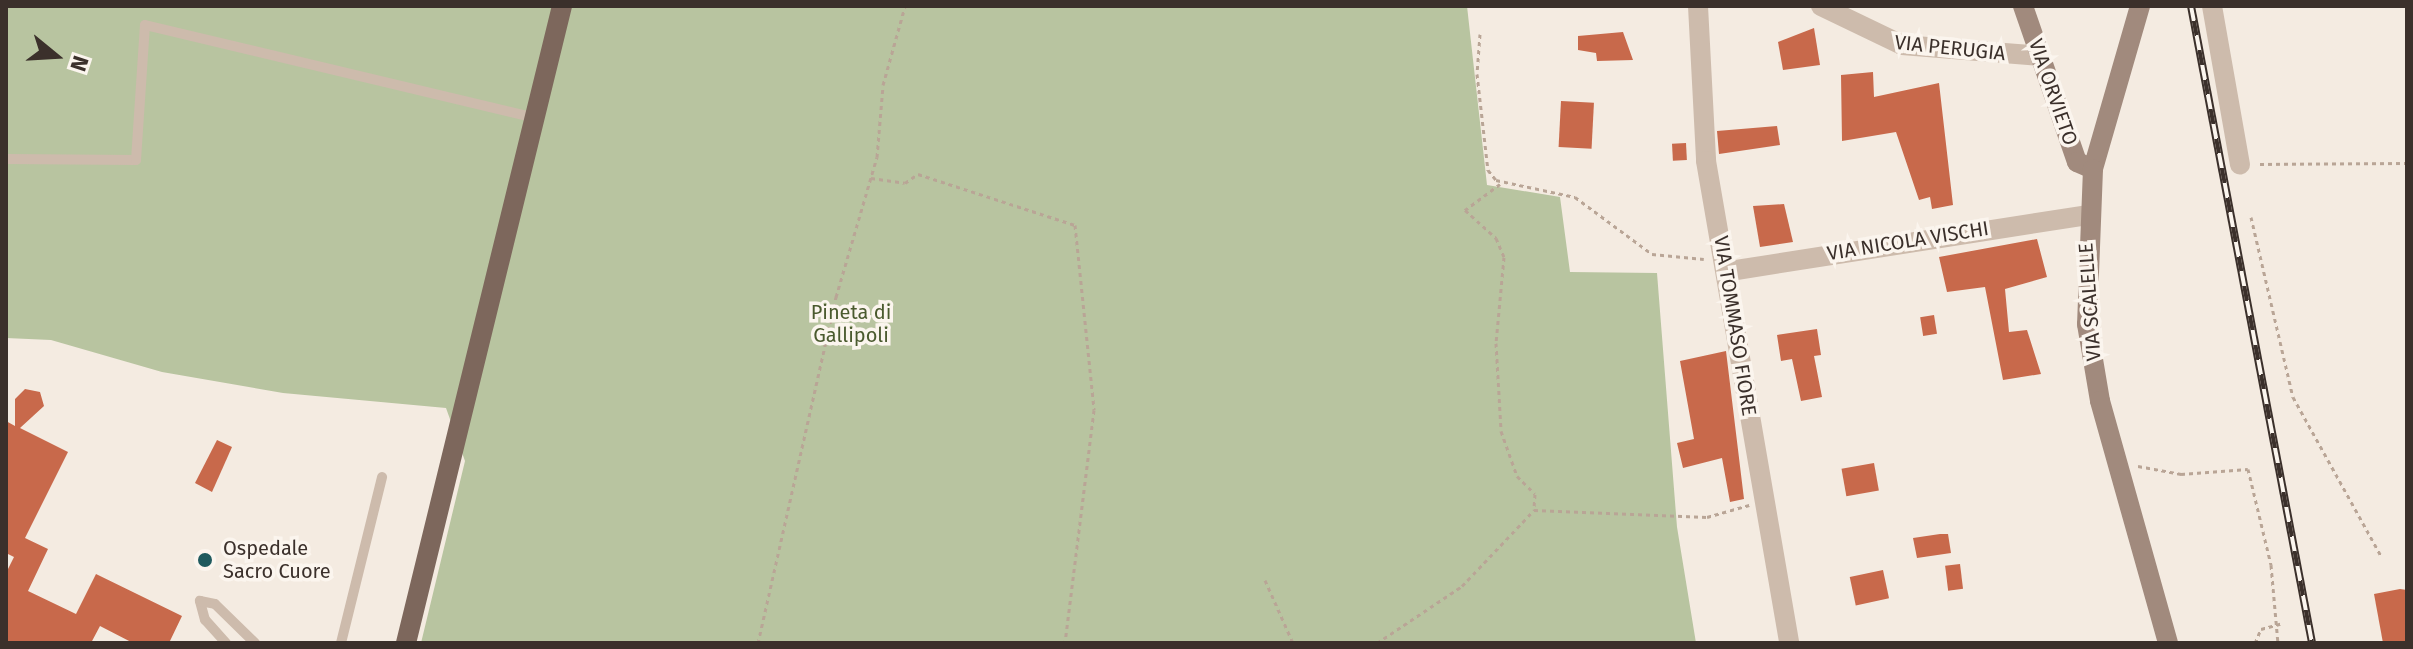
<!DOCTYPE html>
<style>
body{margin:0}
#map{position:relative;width:2413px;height:649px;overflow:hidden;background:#f4ebe1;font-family:"Fira Sans",sans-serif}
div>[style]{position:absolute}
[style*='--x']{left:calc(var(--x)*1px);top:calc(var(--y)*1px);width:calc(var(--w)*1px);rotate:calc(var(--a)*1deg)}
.green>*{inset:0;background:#b8c4a0}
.building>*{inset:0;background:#c8694b;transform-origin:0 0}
.path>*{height:3px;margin-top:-1.5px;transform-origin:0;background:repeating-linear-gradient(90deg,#b9a596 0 4px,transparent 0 8px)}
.lane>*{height:10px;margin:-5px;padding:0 5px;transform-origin:5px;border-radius:5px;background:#cdbbac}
.street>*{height:20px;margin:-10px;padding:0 10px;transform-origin:10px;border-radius:10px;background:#cdbbac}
.secondary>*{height:20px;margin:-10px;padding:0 10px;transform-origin:10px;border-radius:10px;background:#a18a7d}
.primary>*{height:20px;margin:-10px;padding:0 10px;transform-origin:10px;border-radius:10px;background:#7d675c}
.rail>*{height:8px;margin-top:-4px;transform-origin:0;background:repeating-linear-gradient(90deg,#fbf5ee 0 15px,#3b302b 0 30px);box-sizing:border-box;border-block:2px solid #3b302b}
.dots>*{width:22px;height:22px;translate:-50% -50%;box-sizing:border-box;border:4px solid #fbf5ee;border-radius:50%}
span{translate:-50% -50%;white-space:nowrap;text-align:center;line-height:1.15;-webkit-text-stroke:7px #fbf5ee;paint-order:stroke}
.street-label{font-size:20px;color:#3b302b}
.park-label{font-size:20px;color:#4a5a2e}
.poi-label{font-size:20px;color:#3b302b}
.left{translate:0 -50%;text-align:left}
.frame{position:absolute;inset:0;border:8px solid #3b302b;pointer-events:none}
.north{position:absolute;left:16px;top:16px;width:80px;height:80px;-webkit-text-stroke:6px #fbf5ee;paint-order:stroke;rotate:108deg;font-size:22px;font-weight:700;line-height:32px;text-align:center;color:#3b302b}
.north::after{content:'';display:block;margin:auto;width:28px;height:36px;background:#3b302b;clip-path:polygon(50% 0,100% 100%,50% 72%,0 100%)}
</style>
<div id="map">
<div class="green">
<i style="clip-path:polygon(6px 6px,1467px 6px,1487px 185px,1560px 197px,1570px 272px,1657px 273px,1677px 527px,1696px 643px,421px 643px,465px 461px,446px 408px,283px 393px,162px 372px,51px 340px,6px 338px)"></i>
</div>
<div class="building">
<i style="clip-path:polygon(1814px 28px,1820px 65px,1783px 70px,1778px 42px)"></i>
<i style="clip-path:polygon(1623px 32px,1633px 60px,1597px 61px,1596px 53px,1578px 50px,1578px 36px)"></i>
<i style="clip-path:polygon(1873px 72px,1874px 97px,1939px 83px,1953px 205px,1932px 209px,1930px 197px,1919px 200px,1896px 132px,1842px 141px,1841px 75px)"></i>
<i style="left:1561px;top:101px;width:33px;height:46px;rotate:3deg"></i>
<i style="clip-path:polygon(1777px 126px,1780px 145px,1719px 154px,1717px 131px)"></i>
<i style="left:1686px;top:143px;width:17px;height:14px;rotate:87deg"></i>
<i style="clip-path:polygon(1784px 204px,1793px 242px,1760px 247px,1753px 206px)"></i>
<i style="clip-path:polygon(2037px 239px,2047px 277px,2005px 289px,2009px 332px,2027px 330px,2041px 374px,2003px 380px,1985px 287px,1947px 292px,1939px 257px)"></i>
<i style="left:1934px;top:315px;width:19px;height:14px;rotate:81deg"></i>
<i style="clip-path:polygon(1817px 329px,1821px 355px,1814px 356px,1822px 397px,1801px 401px,1792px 359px,1781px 361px,1777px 335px)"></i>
<i style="clip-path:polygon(1726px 351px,1744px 499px,1730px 502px,1722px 458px,1683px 468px,1677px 443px,1694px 439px,1680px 361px)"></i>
<i style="clip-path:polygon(25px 389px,40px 392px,44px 406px,20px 428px,68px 452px,25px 538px,48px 549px,28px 591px,76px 614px,96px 574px,182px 616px,169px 643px,133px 643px,100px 626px,91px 643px,6px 643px,6px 573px,14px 557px,6px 553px,6px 421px,15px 426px,15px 399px)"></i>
<i style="clip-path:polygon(217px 440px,232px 447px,212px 492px,195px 483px)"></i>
<i style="left:1874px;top:463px;width:28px;height:33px;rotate:80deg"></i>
<i style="clip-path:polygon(1940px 534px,1948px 534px,1951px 553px,1917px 558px,1913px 538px)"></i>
<i style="left:1960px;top:564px;width:25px;height:15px;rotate:83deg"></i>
<i style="left:1883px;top:570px;width:29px;height:34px;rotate:78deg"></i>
<i style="clip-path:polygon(2400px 589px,2407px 590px,2407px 643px,2383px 643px,2374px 594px)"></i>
</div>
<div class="path">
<i style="--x:1480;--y:34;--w:40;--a:94.3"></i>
<i style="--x:1477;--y:74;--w:97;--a:83.5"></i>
<i style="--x:1488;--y:170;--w:13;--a:51"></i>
<i style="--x:1496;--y:180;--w:81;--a:12.1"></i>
<i style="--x:1575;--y:197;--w:96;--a:36.5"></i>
<i style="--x:1652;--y:254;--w:52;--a:5.5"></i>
<i style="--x:2260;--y:164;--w:147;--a:-0.4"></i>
<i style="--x:871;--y:178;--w:34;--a:8"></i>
<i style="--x:905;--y:183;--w:16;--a:-35"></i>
<i style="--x:918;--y:174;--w:165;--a:18"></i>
<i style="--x:1075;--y:225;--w:186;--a:84.1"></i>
<i style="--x:1094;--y:410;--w:235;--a:97.1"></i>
<i style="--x:1500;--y:184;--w:44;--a:143.4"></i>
<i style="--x:1465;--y:210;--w:42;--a:42.1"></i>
<i style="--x:1496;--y:238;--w:21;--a:67"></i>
<i style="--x:1504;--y:257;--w:86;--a:95.3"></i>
<i style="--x:1496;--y:343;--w:88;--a:86.7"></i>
<i style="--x:1501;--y:431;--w:48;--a:70.4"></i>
<i style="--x:1517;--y:476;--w:25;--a:45"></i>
<i style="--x:1535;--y:494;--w:16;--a:94"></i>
<i style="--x:2251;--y:217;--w:185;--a:76.9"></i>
<i style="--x:2293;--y:397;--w:182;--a:61"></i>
<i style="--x:2138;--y:466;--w:44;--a:10.5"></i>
<i style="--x:2181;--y:474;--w:67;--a:-4.3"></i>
<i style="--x:2248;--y:469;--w:99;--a:76.5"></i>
<i style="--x:2271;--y:565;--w:78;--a:84.9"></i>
<i style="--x:1265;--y:580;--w:69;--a:66"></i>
<i style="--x:758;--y:643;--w:355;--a:-77.3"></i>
<i style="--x:836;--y:297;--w:146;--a:-73.7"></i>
<i style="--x:877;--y:157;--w:72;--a:-85.2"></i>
<i style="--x:883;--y:85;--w:82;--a:-74.4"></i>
<i style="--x:1377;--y:643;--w:102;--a:-33.8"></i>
<i style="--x:1462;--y:586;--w:105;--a:-46.5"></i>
<i style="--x:1534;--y:510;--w:173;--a:2.3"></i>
<i style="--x:1707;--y:517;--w:44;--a:-15.9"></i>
<i style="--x:2255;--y:643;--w:15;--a:-67"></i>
<i style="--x:2261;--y:629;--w:20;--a:-15"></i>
</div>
<div class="lane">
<i style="--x:6;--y:159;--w:130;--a:0.4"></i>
<i style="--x:136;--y:160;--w:135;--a:-86.2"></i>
<i style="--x:145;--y:25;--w:400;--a:13.4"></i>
<i style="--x:226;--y:643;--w:31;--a:-132"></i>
<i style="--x:205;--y:620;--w:20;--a:-105"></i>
<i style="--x:200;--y:601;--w:15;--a:11"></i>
<i style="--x:215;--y:604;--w:56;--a:44.3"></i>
<i style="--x:341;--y:643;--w:171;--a:-76.1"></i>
</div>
<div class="street">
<i style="--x:1698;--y:6;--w:155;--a:87"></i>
<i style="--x:1706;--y:161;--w:489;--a:80.2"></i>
<i style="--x:1821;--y:6;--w:90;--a:25.7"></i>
<i style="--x:1902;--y:45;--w:139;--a:4.5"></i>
<i style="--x:2212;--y:6;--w:161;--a:80"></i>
<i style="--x:1730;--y:271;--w:360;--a:-8.9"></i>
</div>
<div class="secondary">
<i style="--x:2023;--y:6;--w:165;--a:70.9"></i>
<i style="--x:2077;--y:162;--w:17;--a:24"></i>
<i style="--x:2140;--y:6;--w:170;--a:106.1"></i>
<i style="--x:2093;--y:169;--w:155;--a:92.2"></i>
<i style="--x:2087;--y:324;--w:78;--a:80.4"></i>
<i style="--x:2100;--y:401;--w:251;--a:74.3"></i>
</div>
<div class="primary">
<i style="--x:406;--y:643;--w:656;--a:-76.24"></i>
</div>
<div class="rail">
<i style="--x:2191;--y:6;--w:648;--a:79.24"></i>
</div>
<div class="dots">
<i style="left:205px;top:560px;background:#1f5a5e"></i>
</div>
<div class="street-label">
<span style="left:1950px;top:48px;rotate:6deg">VIA PERUGIA</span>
<span style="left:2053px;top:92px;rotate:71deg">VIA ORVIETO</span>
<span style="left:1908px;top:241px;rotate:-9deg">VIA NICOLA VISCHI</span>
<span style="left:2090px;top:302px;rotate:-94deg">VIA SCALELLE</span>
<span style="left:1735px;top:326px;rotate:81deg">VIA TOMMASO FIORE</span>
</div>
<div class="park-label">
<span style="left:851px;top:324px">Pineta di<br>Gallipoli</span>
</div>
<div class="poi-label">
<span class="left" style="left:223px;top:560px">Ospedale<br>Sacro Cuore</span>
</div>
<div class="frame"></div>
<div class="north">N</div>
</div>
